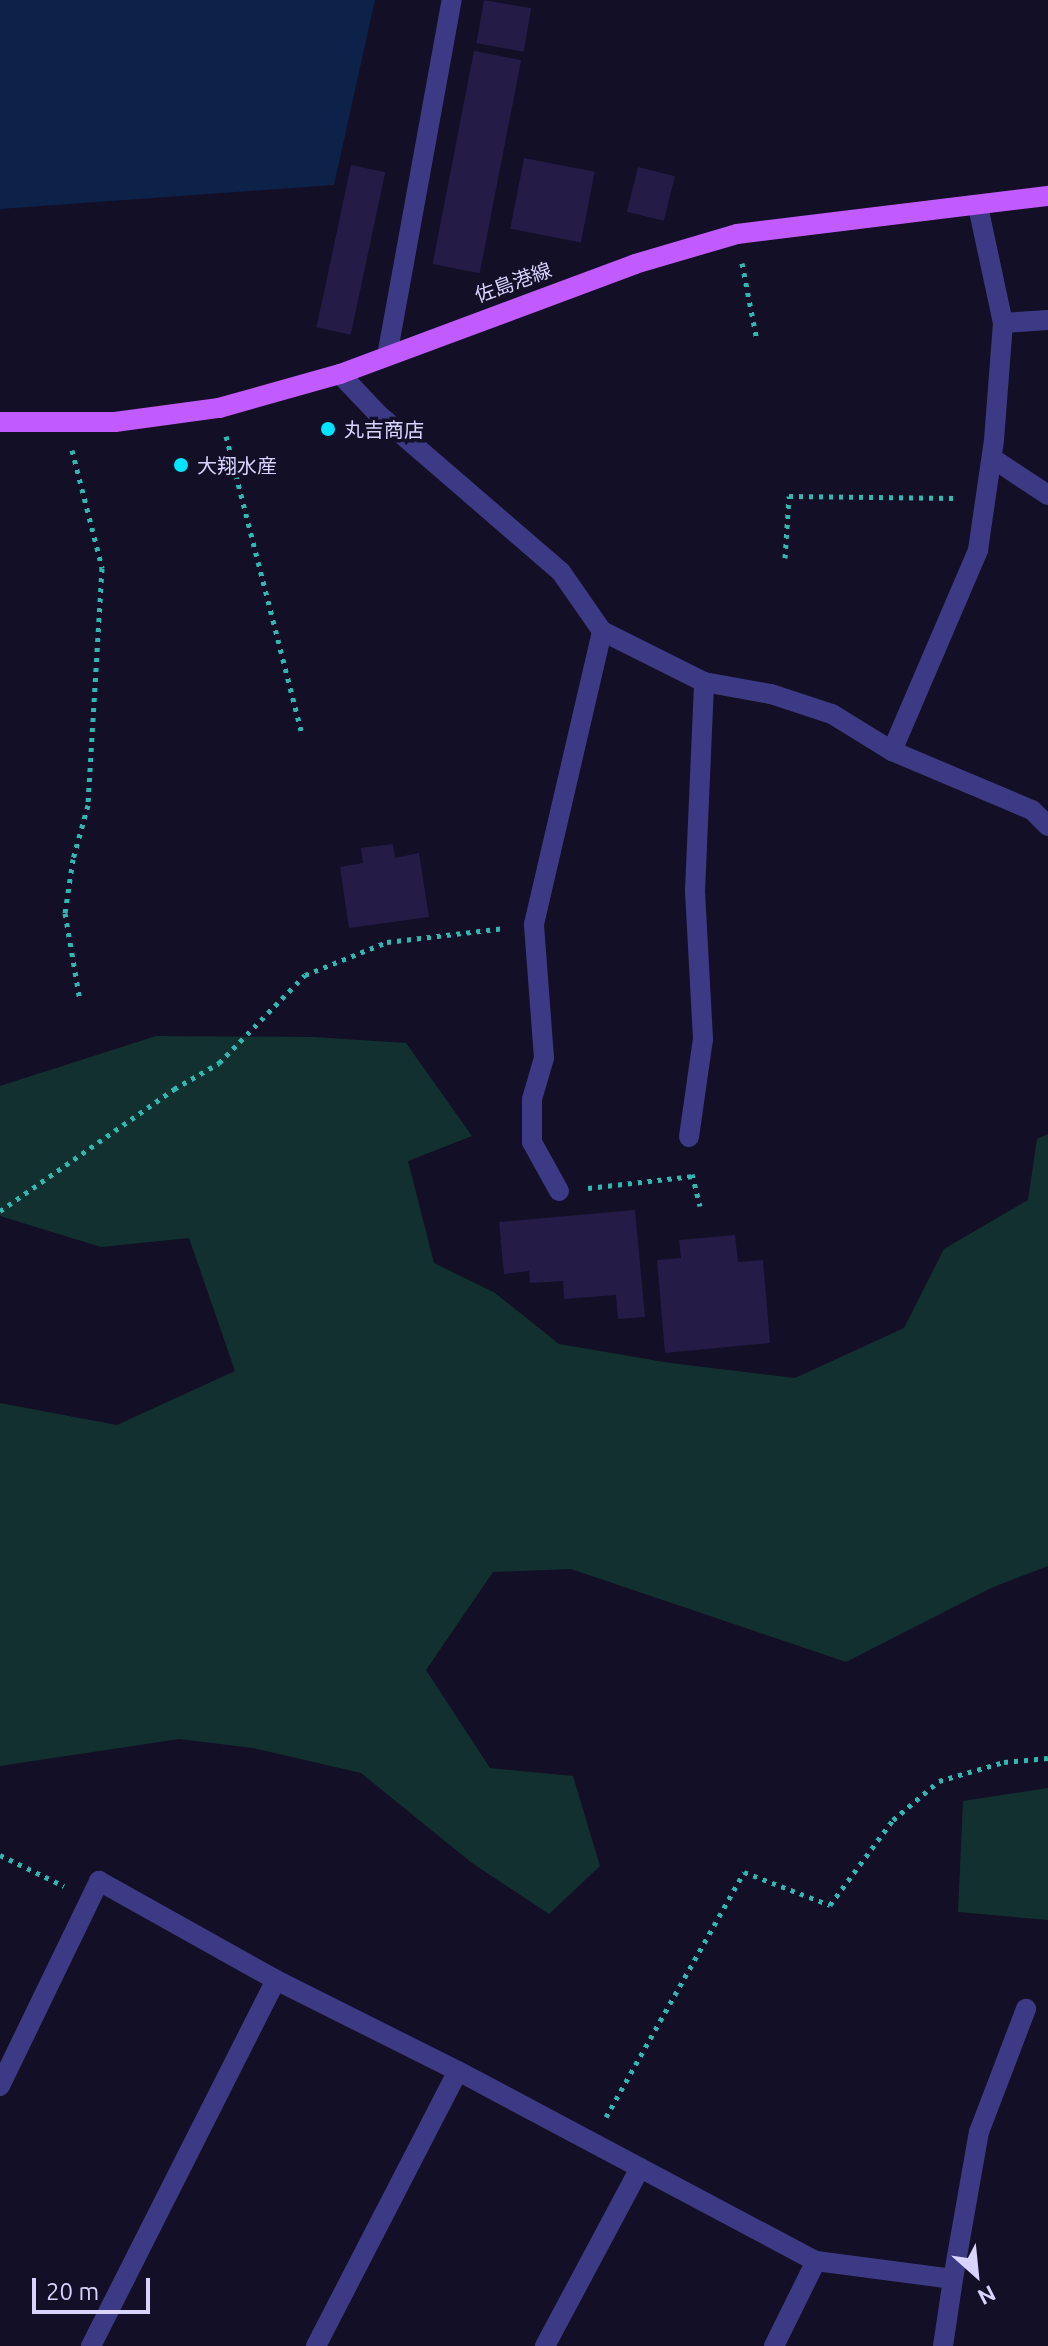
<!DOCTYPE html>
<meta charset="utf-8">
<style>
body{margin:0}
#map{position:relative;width:1048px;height:2346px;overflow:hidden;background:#130f26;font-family:Ubuntu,"Noto Sans JP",sans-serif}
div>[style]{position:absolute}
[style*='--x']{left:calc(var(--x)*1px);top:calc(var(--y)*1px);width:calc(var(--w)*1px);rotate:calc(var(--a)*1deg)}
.green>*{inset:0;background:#12302f}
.water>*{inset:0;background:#0c2248}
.building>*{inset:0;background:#241b47;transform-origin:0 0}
.path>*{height:5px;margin-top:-2.5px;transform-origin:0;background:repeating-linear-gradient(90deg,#2fb8b0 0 4px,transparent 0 10px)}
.minor>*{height:20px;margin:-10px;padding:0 10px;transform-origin:10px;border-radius:10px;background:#3d3a85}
.major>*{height:20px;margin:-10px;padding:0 10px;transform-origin:10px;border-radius:10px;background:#c25bff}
.dots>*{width:22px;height:22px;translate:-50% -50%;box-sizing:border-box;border:4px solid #130f26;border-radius:50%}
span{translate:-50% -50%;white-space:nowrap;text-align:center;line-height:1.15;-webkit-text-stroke:7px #130f26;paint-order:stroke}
.street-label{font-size:20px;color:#d9d4ff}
.poi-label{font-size:20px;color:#d9d4ff}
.left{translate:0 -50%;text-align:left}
.north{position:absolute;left:936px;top:2234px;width:80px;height:80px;-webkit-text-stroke:6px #130f26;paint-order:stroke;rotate:153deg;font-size:22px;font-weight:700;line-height:32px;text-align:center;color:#d9d4ff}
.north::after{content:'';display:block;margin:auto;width:28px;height:36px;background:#d9d4ff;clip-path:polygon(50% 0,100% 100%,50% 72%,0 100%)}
.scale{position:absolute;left:32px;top:2278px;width:118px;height:36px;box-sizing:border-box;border:4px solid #d9d4ff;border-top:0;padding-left:10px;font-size:24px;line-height:28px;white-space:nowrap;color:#d9d4ff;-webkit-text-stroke:6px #130f26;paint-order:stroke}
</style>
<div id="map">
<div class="green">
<i style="clip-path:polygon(156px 1036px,314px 1037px,406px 1043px,472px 1136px,408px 1161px,434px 1263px,495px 1293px,559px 1344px,670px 1363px,795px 1378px,904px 1328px,944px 1249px,1028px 1200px,1037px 1139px,1048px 1134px,1048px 1566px,991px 1588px,846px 1662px,571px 1569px,493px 1572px,426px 1670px,490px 1768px,573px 1776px,600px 1866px,549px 1914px,472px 1863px,361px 1773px,253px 1748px,179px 1739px,0 1766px,0 1403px,117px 1425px,235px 1371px,189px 1238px,101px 1247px,0 1216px,0 1086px)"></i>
<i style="clip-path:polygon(1048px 1788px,1048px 1920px,958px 1912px,963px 1801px)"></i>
</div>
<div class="water">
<i style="clip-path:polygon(0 0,375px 0,334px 185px,0 209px)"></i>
</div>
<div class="building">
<i style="left:484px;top:0;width:48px;height:44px;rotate:10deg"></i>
<i style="left:474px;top:51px;width:48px;height:217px;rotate:11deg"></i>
<i style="left:524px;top:158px;width:72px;height:72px;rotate:11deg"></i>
<i style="left:351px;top:165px;width:35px;height:166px;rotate:12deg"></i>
<i style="left:638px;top:167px;width:38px;height:46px;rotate:14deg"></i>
<i style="clip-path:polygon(393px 844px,395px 858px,419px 853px,429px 917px,349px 928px,340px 867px,363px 863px,361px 848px)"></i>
<i style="clip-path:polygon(635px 1210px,645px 1317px,618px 1319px,616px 1295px,564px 1299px,563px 1281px,530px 1283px,529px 1271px,504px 1274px,499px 1222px)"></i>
<i style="clip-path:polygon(735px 1235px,738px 1262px,763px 1260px,770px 1343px,665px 1353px,657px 1260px,681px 1258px,679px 1240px)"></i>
</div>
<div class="path">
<i style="--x:742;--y:263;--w:79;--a:79.1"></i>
<i style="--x:226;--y:436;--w:304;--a:75.7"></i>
<i style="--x:72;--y:450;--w:122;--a:75.7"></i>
<i style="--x:102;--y:568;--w:237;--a:93.4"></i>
<i style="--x:88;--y:805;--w:56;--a:105.5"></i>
<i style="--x:73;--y:859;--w:55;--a:98.4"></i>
<i style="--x:65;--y:913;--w:89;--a:80.3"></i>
<i style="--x:785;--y:558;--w:62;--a:-86.3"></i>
<i style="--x:789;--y:496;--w:168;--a:0.7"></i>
<i style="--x:692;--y:1174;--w:33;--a:76"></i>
<i style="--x:588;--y:1188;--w:106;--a:-6.5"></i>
<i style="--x:0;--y:1211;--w:213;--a:-35"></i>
<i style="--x:174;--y:1089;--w:52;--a:-30"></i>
<i style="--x:219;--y:1063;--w:123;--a:-45.7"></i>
<i style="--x:305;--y:975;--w:88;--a:-21.9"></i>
<i style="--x:387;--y:942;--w:119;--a:-6.8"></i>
<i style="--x:0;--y:1855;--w:71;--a:25.8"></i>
<i style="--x:606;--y:2117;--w:281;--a:-60.6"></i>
<i style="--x:744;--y:1872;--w:92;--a:21"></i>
<i style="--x:830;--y:1905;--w:106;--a:-53.5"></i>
<i style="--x:893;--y:1820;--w:60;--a:-40.3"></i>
<i style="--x:939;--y:1781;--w:68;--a:-16.3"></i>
<i style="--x:1004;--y:1762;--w:44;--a:-5.2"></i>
</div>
<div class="minor">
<i style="--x:1003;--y:323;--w:45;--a:-3.8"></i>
<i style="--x:387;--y:356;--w:362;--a:-79.7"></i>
<i style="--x:340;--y:374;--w:55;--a:46.5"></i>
<i style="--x:378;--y:414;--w:242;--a:40.8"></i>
<i style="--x:561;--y:572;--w:72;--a:55.2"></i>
<i style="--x:602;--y:631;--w:114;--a:26.6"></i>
<i style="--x:704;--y:682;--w:68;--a:10.2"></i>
<i style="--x:771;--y:694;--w:64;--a:18.2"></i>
<i style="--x:832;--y:714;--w:70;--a:31.7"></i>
<i style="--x:892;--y:751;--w:152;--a:22.9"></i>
<i style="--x:1032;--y:810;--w:23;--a:45"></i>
<i style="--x:992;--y:458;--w:67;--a:33.5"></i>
<i style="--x:892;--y:751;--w:219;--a:-66.8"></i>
<i style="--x:978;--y:550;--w:111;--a:-81.7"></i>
<i style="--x:994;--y:440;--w:117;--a:-85.6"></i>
<i style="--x:1003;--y:323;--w:120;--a:-102.1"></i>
<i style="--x:689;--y:1137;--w:99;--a:-81.9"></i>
<i style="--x:703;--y:1039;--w:148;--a:-93.1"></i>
<i style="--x:695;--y:891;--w:209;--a:-87.5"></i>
<i style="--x:559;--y:1191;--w:56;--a:-118.9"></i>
<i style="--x:532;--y:1142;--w:43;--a:-90"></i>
<i style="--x:532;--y:1099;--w:43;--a:-73.7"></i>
<i style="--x:544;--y:1058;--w:134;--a:-94.3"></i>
<i style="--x:534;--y:924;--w:301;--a:-76.9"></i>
<i style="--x:0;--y:2086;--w:228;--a:-64.2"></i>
<i style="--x:99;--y:1881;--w:203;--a:29.2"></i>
<i style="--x:276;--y:1980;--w:203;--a:26.6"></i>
<i style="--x:458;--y:2071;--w:405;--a:28"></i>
<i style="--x:816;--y:2261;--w:138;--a:7.5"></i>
<i style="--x:953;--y:2279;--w:68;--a:98.5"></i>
<i style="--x:953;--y:2279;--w:149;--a:-80"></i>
<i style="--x:979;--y:2132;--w:132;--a:-69.1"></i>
<i style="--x:91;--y:2346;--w:410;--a:-63.2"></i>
<i style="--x:316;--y:2346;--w:309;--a:-62.7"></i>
<i style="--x:545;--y:2346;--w:202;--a:-61.9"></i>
<i style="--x:774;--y:2346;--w:95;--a:-63.7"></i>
</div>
<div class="major">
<i style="--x:0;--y:422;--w:115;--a:0"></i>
<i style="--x:115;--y:422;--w:105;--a:-7.7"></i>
<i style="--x:219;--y:408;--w:126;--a:-15.7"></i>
<i style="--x:340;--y:374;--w:315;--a:-20.4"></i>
<i style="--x:635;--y:264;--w:106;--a:-16.4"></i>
<i style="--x:737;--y:234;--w:313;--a:-7"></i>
</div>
<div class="dots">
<i style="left:328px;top:429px;background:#00e5ff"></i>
<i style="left:181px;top:465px;background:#00e5ff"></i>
</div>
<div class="street-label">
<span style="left:513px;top:282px;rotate:-20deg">佐島港線</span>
</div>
<div class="poi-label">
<span class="left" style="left:344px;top:429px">丸吉商店</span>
<span class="left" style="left:197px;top:465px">大翔水産</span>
</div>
<div class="north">N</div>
<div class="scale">20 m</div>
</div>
